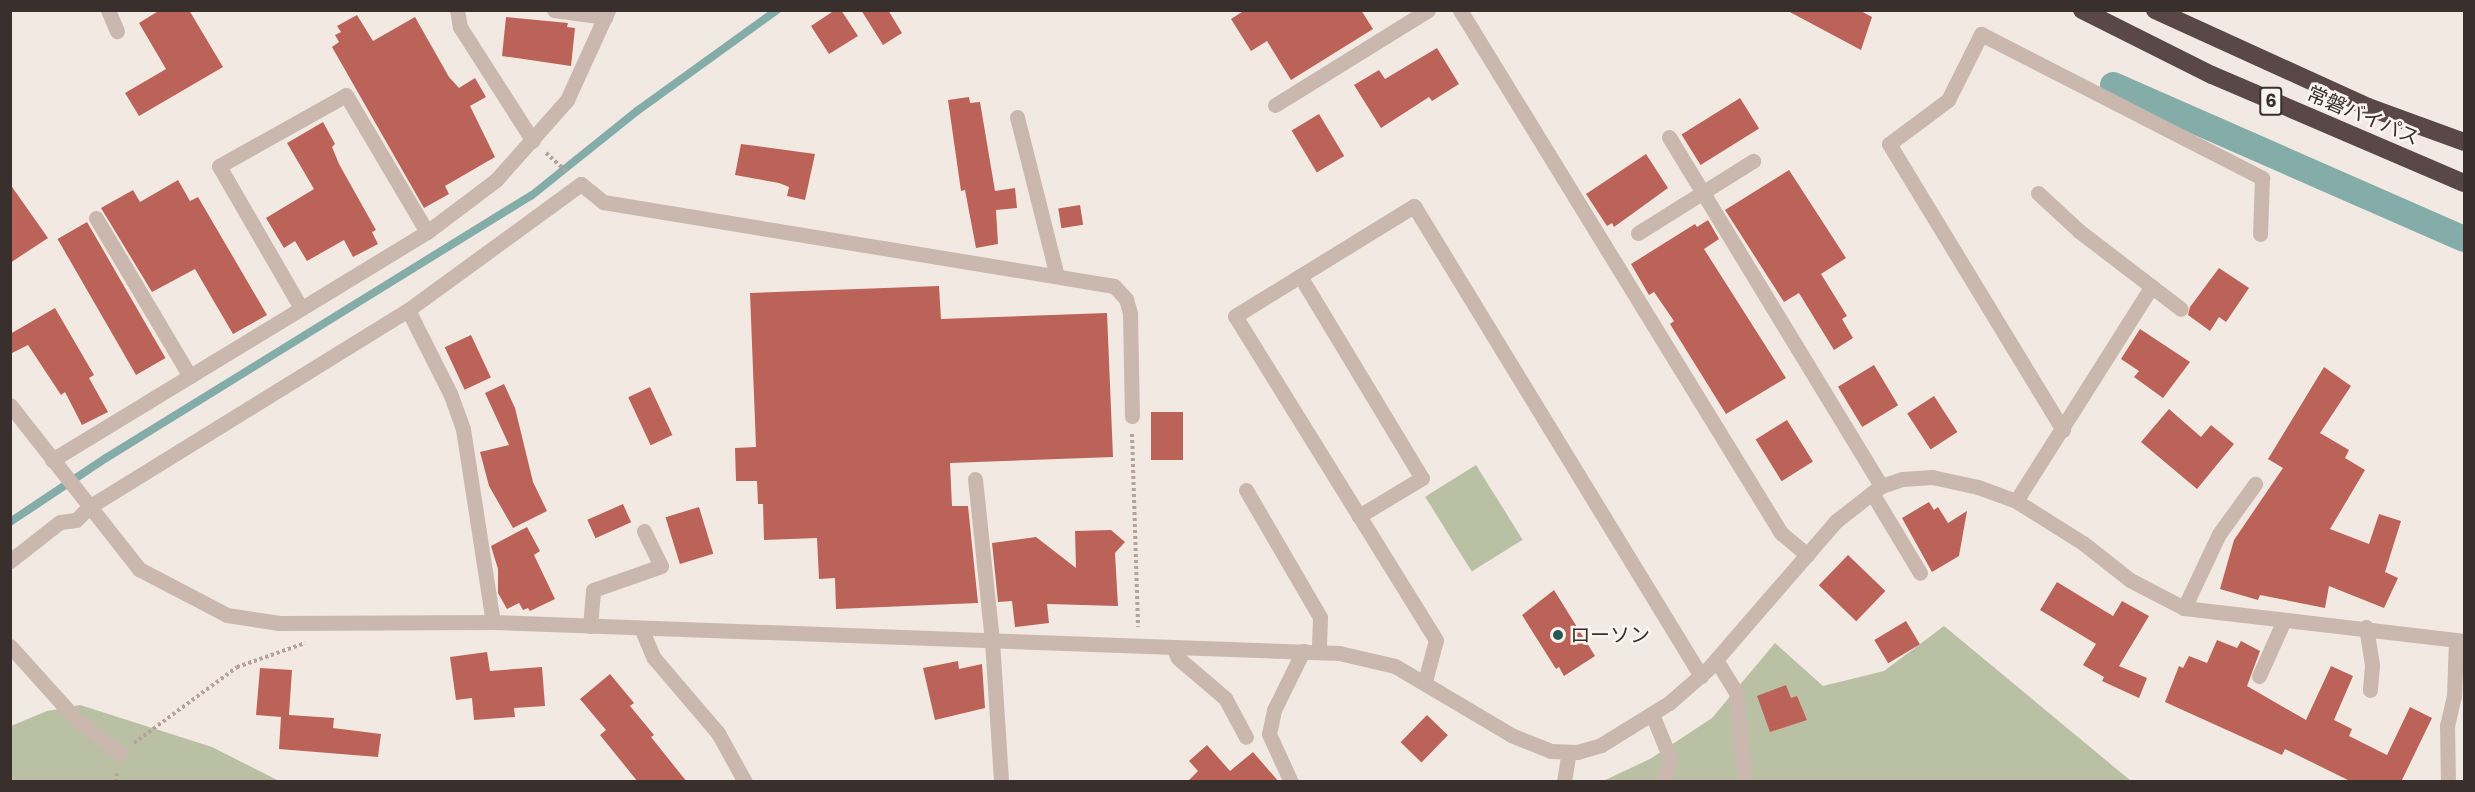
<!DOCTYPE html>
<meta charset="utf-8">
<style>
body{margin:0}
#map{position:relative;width:2475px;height:792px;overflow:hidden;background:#f2e9e3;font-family:Poppins,"Noto Sans JP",sans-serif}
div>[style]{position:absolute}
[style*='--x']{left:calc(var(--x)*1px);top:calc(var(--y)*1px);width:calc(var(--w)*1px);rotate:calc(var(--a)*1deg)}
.green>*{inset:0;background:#bac0a4;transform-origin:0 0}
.stream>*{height:8px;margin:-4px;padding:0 4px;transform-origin:4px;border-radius:4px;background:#84ada9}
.canal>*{height:26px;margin:-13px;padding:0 13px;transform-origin:13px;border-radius:13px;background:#84ada9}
.building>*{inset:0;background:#bb6358;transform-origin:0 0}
.path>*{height:4px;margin-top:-2px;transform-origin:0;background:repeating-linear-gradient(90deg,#b5a29a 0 3px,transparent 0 6px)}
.street>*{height:15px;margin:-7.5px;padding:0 7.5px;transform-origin:7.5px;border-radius:7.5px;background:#cab8af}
.highway>*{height:18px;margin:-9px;padding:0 9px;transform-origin:9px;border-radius:9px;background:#594845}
.dots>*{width:16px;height:16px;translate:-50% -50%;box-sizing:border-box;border:3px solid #faf4ef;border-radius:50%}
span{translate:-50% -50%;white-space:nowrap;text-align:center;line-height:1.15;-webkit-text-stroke:5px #faf4ef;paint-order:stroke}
.shield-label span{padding:2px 4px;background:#faf4ef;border:2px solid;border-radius:4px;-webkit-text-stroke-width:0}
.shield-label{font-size:18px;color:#392f2d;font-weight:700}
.street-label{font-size:20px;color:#392f2d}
.poi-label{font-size:20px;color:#392f2d}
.left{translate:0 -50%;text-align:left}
.frame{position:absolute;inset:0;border:12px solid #392f2d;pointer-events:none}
</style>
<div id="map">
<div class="green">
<i style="left:1476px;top:465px;width:88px;height:60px;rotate:58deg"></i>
<i style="clip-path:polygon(1944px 626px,2131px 781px,1601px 782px,1650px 759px,1712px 718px,1775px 643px,1823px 686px,1884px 671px)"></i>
<i style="clip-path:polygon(80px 705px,212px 747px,279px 781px,11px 782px,11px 726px,47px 711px)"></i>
</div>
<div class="stream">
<i style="--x:10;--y:522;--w:115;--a:-33.7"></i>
<i style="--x:106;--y:458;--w:499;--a:-31.7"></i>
<i style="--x:531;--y:196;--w:136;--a:-38.7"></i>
<i style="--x:637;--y:111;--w:173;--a:-35.8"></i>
</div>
<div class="canal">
<i style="--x:2113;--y:85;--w:383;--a:23.7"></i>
</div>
<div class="building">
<i style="clip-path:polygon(160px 10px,189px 10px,223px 67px,139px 116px,125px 93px,166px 69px,139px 23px)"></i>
<i style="clip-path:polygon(835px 10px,841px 10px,858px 36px,829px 54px,811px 26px)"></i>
<i style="clip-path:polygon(861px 10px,888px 10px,902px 33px,883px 45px)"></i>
<i style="clip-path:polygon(1245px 10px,1361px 10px,1373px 29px,1291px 80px,1267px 41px,1251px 51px,1231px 19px)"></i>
<i style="clip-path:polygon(1786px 10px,1859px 10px,1872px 17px,1861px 50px)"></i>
<i style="clip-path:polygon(357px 15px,373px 41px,415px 17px,449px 77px,459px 88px,475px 78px,486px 97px,470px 106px,495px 157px,445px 186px,449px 194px,424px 208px,332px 47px,339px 42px,335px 35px,341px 32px,337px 26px)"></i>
<i style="clip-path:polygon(506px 17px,568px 23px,567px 27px,575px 28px,571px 66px,502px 56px)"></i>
<i style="clip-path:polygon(1437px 48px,1459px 84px,1432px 101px,1429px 97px,1381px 128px,1354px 85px,1379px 70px,1385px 79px)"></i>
<i style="clip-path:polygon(969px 97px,970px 103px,980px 102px,995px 191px,1015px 188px,1017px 208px,996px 210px,998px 244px,976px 248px,965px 190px,961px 191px,948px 100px)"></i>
<i style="left:1740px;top:98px;width:36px;height:69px;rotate:58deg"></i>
<i style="left:1319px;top:114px;width:49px;height:32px;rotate:59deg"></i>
<i style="clip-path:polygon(323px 122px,335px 144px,332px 147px,339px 164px,376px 230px,372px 232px,378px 244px,353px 257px,344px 240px,307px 261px,295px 241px,284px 248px,266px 218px,314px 189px,287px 143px)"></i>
<i style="clip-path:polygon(741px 144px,815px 154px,805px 200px,787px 196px,789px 187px,779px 183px,735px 175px)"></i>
<i style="clip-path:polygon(1646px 154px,1668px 188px,1614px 227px,1612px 223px,1607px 226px,1586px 194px)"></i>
<i style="clip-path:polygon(1789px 170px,1846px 258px,1821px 274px,1847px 316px,1842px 319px,1853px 338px,1834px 350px,1799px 293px,1784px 302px,1725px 210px)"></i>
<i style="clip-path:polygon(178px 180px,190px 201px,198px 197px,267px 315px,233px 334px,195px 269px,152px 292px,101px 208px,133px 190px,140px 202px)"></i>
<i style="clip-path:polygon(10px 184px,48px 238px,10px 263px)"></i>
<i style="left:1080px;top:205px;width:20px;height:22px;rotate:81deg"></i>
<i style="clip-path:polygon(1708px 220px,1719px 239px,1704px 249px,1786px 378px,1726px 414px,1670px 324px,1674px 321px,1654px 292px,1649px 295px,1631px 264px,1695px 224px,1697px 227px)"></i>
<i style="left:87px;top:222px;width:157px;height:34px;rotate:60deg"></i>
<i style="clip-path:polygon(2219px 268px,2249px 288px,2226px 322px,2219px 317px,2210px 331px,2188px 315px,2190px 307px)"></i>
<i style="clip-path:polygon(939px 286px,941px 319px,1107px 313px,1113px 457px,950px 463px,952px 506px,968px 506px,978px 603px,836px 609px,835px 578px,819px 579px,817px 538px,764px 540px,763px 504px,758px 504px,757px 481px,736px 481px,735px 448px,756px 447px,750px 293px)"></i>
<i style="clip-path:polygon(55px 308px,94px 375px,89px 378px,108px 412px,82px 425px,65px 392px,61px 395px,28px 345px,10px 354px,10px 334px)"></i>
<i style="clip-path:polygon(2140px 329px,2190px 362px,2163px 398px,2134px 377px,2139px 371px,2121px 359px)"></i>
<i style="left:471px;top:335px;width:47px;height:29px;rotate:65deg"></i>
<i style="left:1874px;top:365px;width:47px;height:42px;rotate:59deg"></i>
<i style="clip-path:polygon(2324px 367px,2351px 386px,2320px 433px,2349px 450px,2345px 458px,2365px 470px,2330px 529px,2369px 544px,2379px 514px,2401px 521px,2385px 572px,2398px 578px,2384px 608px,2329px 586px,2325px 608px,2260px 595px,2258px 600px,2220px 589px,2234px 540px,2283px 468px,2268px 459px)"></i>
<i style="clip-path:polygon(504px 384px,515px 408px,533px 482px,547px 511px,513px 528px,489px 486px,480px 452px,509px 445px,485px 393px)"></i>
<i style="left:650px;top:387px;width:53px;height:24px;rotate:65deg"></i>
<i style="left:1934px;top:396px;width:43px;height:32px;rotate:57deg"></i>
<i style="clip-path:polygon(2169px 409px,2201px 437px,2211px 425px,2234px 444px,2197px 489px,2141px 442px)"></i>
<i style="left:1151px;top:412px;width:32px;height:48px"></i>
<i style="left:1787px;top:420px;width:49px;height:37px;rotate:58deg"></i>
<i style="clip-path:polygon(1929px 502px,1934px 510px,1938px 507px,1948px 523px,1967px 511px,1959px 556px,1932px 572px,1902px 518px)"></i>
<i style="left:623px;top:504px;width:20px;height:39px;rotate:66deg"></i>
<i style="left:699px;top:507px;width:49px;height:35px;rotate:73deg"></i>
<i style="clip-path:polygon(527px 527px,540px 551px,534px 555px,555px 599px,530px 611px,528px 608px,523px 610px,519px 603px,507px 609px,498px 593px,498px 569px,491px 546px)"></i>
<i style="clip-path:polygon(1111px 530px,1125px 542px,1115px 553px,1118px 606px,1047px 604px,1049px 623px,1015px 627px,1012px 601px,998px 602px,992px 543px,1036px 537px,1076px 568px,1075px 531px)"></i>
<i style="left:1848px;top:555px;width:52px;height:42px;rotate:44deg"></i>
<i style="clip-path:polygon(2057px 582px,2113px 616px,2122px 601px,2149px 616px,2119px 666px,2147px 678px,2139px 698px,2102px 681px,2104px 677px,2083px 665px,2096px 644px,2040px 610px)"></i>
<i style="clip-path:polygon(1554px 590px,1595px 656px,1564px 676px,1559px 667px,1556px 669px,1522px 615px)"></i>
<i style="left:1906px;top:621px;width:27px;height:37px;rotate:59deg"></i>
<i style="clip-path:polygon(2217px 640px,2237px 648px,2241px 641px,2260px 651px,2247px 686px,2306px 720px,2331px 666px,2353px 676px,2334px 720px,2352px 729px,2349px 736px,2387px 755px,2410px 707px,2432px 718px,2401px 782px,2352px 782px,2285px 749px,2282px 755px,2165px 702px,2179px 666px,2183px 668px,2189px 656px,2207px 663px)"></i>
<i style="clip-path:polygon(487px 652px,490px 671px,542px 667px,545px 706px,514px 708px,515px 717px,474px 720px,472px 698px,456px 700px,450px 657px)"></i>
<i style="clip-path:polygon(958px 661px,959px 669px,982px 664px,985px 708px,935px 720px,923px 668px)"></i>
<i style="clip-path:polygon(260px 668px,292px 670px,289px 715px,334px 718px,333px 728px,381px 734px,378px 757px,279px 749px,281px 717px,256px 715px)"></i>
<i style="clip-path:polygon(610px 674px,634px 703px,630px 706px,654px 735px,651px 737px,687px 782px,638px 782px,600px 735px,606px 730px,580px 699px)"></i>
<i style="clip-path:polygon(1786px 685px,1791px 698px,1797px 696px,1807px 720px,1770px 732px,1757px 696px)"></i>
<i style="left:1427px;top:715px;width:29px;height:38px;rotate:44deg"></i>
<i style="clip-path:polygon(1207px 745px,1230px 771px,1253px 752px,1279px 782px,1187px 782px,1198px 771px,1189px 761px)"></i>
</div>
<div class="path">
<i style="--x:546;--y:153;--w:28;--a:42"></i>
<i style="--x:1132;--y:434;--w:193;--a:88.2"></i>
<i style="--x:134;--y:743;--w:128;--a:-36.4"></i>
<i style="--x:237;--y:667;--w:72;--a:-19.4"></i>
<i style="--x:115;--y:782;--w:9;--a:-77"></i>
</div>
<div class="street">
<i style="--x:108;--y:10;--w:23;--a:67"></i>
<i style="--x:457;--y:10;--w:17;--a:80"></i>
<i style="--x:460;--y:27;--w:135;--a:57.4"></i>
<i style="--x:554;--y:10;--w:52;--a:7.7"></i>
<i style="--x:1460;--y:10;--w:614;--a:58.46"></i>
<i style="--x:1781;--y:533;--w:34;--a:40"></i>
<i style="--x:1275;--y:105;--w:180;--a:-31.8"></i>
<i style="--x:1017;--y:117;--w:164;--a:75.9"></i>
<i style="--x:1669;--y:137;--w:408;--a:58.7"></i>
<i style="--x:2038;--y:193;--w:56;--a:42.8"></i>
<i style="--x:2079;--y:231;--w:128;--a:37.4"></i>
<i style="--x:96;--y:218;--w:184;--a:59.3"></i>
<i style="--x:1638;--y:233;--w:136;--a:-32.1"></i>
<i style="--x:1300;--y:276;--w:236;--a:58.9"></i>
<i style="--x:1422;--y:478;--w:74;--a:148.9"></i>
<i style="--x:301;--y:308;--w:164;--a:-120"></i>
<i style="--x:219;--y:166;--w:145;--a:-29.2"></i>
<i style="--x:346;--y:95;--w:159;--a:59.4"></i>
<i style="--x:408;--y:310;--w:93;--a:63.2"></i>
<i style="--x:450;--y:393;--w:38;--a:70"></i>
<i style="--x:463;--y:429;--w:195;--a:81.2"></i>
<i style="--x:10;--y:405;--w:209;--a:51.8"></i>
<i style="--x:139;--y:569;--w:99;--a:27.6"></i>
<i style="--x:227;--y:615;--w:53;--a:8.7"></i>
<i style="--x:279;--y:623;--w:214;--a:-0.3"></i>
<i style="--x:493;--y:622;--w:847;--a:2.1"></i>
<i style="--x:1339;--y:653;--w:57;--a:13.1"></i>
<i style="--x:1395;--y:666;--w:135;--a:30.7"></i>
<i style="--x:1511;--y:735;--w:43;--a:21.8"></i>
<i style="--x:1551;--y:751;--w:26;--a:2"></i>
<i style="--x:1577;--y:752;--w:25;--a:-16"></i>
<i style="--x:1601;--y:745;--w:80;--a:-31.7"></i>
<i style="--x:1669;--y:703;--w:50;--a:-41"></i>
<i style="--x:1707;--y:670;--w:197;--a:-49.1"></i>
<i style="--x:1836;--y:521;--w:57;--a:-37.9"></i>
<i style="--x:1881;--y:486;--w:22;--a:-18"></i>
<i style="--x:1902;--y:479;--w:30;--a:-4"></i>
<i style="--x:1932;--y:477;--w:47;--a:12.3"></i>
<i style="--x:1978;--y:487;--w:40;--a:20.2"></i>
<i style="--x:2016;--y:501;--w:79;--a:32.1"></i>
<i style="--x:2083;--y:543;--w:60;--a:38.2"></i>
<i style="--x:2130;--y:580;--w:61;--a:27.4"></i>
<i style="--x:2184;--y:608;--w:282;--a:6.7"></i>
<i style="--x:2063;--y:430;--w:335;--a:-121.3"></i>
<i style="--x:1889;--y:144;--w:74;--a:-36.7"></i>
<i style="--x:1948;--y:100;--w:74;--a:-63.4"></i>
<i style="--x:1981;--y:34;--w:316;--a:27.1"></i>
<i style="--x:2262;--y:178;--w:56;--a:92"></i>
<i style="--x:52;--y:460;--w:439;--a:-31.3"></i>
<i style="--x:427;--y:232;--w:86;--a:-37"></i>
<i style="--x:496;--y:180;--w:107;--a:-48.4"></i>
<i style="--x:567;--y:100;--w:99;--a:-65.5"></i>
<i style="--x:975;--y:479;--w:163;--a:84"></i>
<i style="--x:992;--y:641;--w:141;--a:86.3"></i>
<i style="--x:1246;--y:490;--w:147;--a:59.8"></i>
<i style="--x:1320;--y:617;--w:35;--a:92"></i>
<i style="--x:1872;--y:493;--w:93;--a:59"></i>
<i style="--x:2016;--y:501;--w:254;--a:-57.7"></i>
<i style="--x:10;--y:561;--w:63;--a:-38"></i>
<i style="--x:60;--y:522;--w:16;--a:-7"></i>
<i style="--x:76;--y:520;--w:18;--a:-45"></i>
<i style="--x:89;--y:507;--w:375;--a:-31.7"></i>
<i style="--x:408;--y:310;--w:214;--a:-36.1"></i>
<i style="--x:581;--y:184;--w:28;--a:39"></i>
<i style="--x:603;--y:202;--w:518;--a:9.33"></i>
<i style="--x:1114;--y:286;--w:18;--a:47"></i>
<i style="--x:1126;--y:299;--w:15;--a:74"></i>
<i style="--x:1130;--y:313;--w:103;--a:88.9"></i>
<i style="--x:2184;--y:608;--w:82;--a:-64.7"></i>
<i style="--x:2219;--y:534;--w:62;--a:-54.2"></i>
<i style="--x:590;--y:626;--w:36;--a:-85"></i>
<i style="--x:593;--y:590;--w:72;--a:-19.4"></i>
<i style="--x:661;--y:566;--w:39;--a:-116"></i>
<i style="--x:2366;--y:627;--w:39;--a:81"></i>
<i style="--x:2372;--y:666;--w:24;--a:95"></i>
<i style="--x:641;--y:628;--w:33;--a:67"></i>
<i style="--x:654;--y:658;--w:99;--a:49.5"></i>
<i style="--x:718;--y:733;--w:56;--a:61.1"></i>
<i style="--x:10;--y:646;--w:94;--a:48"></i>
<i style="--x:73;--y:716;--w:60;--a:39"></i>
<i style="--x:1173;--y:647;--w:12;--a:66"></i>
<i style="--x:1178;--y:658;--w:62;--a:40.4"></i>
<i style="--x:1225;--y:698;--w:44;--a:61.7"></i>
<i style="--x:1716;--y:660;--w:38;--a:58"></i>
<i style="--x:1736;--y:692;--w:90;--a:84.3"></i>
<i style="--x:2259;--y:676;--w:61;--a:-65.9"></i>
<i style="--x:1425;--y:681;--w:42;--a:-75"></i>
<i style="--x:1436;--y:640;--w:381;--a:-121.8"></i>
<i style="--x:1235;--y:316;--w:210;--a:-31.6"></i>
<i style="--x:1414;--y:206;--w:551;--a:58.59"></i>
<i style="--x:1652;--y:714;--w:48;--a:67.8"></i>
<i style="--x:1670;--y:758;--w:25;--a:104"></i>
<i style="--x:1291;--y:782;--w:53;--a:-114.6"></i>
<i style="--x:1269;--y:734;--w:25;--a:-78"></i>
<i style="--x:1274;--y:710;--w:66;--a:-63.8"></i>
<i style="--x:1564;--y:782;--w:30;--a:-81"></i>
<i style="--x:2448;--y:782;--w:56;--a:-91"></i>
<i style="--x:2447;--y:726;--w:31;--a:-77"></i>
<i style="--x:2454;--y:696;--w:56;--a:-88"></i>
</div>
<div class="highway">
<i style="--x:2082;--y:10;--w:145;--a:26.6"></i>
<i style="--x:2212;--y:75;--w:274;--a:23.2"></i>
<i style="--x:2155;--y:10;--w:234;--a:24.5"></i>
<i style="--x:2368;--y:107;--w:102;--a:20"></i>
</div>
<div class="dots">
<i style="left:1558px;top:635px;background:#265754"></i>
</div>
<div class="shield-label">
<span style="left:2271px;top:101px">6</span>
</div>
<div class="street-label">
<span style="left:2363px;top:116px;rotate:23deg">常磐バイパス</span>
</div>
<div class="poi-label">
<span class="left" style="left:1570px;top:635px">ローソン</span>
</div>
<div class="frame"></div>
</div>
